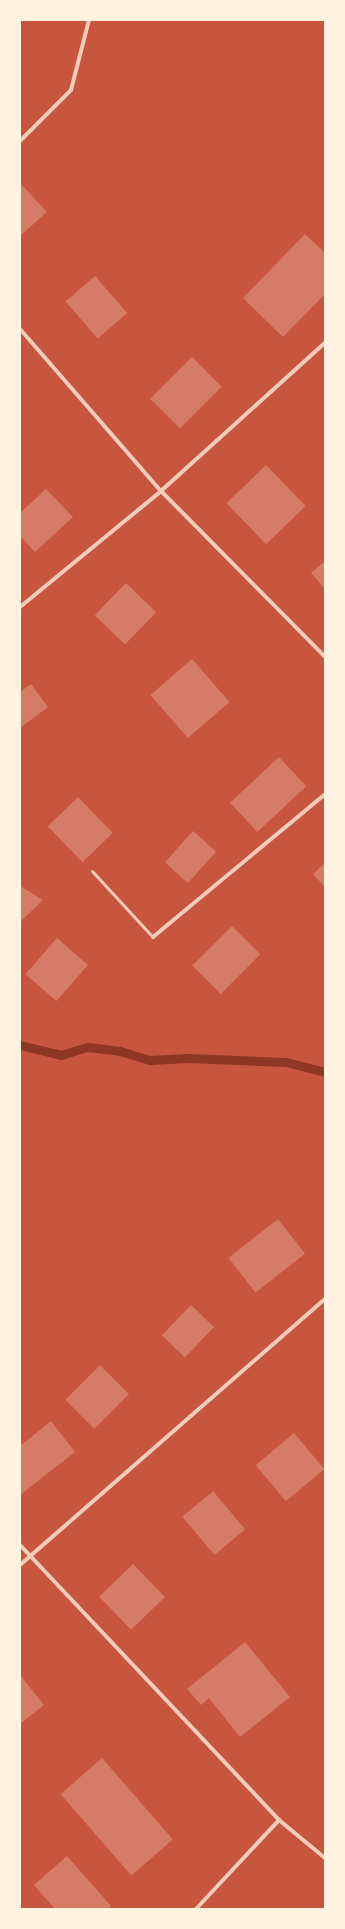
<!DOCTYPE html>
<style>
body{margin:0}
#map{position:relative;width:345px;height:1929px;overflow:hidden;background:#c8553d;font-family:"Fira Sans",sans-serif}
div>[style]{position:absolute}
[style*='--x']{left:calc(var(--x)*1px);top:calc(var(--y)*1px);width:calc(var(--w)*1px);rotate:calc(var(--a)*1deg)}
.stream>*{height:9px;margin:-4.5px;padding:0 4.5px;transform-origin:4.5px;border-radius:4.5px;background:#8f3625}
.building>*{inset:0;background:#d67c66;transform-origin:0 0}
.service>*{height:3px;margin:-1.5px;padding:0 1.5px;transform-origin:1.5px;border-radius:1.5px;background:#f1ccb7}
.minor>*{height:4px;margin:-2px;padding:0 2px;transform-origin:2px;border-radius:2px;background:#f1ccb7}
span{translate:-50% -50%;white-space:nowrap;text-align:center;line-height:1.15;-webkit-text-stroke:3px #fff3e0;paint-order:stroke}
.frame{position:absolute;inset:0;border:21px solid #fff3e0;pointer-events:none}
</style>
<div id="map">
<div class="stream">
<i style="--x:20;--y:1045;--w:42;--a:13.7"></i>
<i style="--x:61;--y:1055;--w:28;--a:-17"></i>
<i style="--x:88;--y:1047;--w:32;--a:7"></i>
<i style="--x:120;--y:1051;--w:31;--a:17"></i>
<i style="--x:150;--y:1060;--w:38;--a:-3"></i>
<i style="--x:188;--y:1058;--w:98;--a:2.3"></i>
<i style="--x:286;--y:1062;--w:40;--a:14.4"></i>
</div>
<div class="building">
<i style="clip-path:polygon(20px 183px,47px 212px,20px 236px)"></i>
<i style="clip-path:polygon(305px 234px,325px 253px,325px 294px,283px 337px,243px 298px)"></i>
<i style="left:95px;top:276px;width:49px;height:39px;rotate:49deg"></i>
<i style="left:192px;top:357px;width:42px;height:59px;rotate:45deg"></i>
<i style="left:266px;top:465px;width:57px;height:55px;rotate:46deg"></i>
<i style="clip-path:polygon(46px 489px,73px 517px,35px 552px,20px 536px,20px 513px)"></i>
<i style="clip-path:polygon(325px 561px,325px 589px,311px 573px)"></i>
<i style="left:126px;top:583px;width:42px;height:45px;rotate:44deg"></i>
<i style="left:192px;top:659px;width:57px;height:55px;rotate:49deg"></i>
<i style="clip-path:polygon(31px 684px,48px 707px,20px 728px,20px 692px)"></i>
<i style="left:279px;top:757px;width:40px;height:67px;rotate:47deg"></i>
<i style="left:78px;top:797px;width:50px;height:42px;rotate:46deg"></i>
<i style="left:193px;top:831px;width:31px;height:42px;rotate:42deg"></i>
<i style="clip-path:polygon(325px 863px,325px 887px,313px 874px)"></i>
<i style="clip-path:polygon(20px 886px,43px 900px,20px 922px)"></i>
<i style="left:232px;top:926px;width:40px;height:56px;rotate:45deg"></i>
<i style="left:57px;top:938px;width:41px;height:48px;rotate:41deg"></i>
<i style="left:278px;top:1219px;width:44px;height:63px;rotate:52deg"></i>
<i style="left:191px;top:1305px;width:32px;height:42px;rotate:44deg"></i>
<i style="left:100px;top:1365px;width:41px;height:49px;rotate:45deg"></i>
<i style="clip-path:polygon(51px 1421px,75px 1452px,20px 1495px,20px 1446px)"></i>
<i style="left:294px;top:1433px;width:47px;height:50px;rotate:50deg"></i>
<i style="left:213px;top:1491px;width:50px;height:40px;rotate:50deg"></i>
<i style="left:133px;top:1564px;width:46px;height:47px;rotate:46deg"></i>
<i style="clip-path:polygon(245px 1642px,290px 1697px,240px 1737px,209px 1698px,201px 1705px,187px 1689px)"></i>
<i style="clip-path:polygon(20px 1675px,44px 1705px,20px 1724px)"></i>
<i style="left:102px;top:1758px;width:108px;height:55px;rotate:49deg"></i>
<i style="clip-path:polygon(67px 1856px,111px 1906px,107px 1909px,55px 1909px,34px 1885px)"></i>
</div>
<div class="service">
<i style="--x:92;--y:871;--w:90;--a:47.3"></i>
</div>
<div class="minor">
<i style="--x:20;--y:141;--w:72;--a:-45"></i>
<i style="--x:71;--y:90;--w:72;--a:-75.6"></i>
<i style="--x:20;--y:329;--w:215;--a:49"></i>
<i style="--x:161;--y:491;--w:233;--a:45.3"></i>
<i style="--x:20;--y:607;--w:183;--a:-39.4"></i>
<i style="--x:161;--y:491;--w:221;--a:-42.1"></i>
<i style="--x:153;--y:937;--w:224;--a:-39.7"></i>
<i style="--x:20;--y:1545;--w:378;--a:46.7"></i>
<i style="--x:279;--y:1820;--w:60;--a:39.6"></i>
<i style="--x:20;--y:1565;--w:405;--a:-41.1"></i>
<i style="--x:196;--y:1909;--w:122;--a:-47"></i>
</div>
<div class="frame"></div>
</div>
